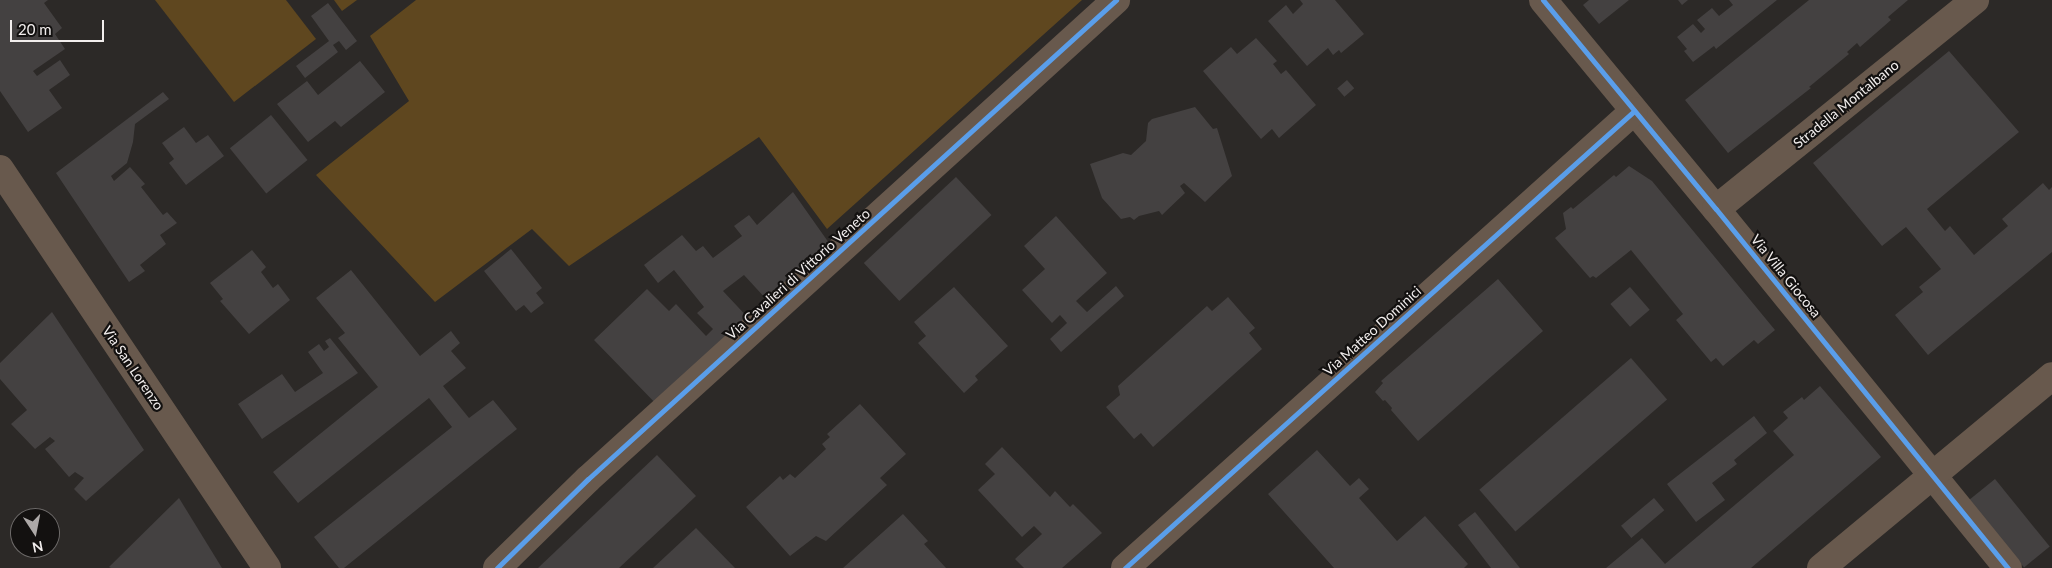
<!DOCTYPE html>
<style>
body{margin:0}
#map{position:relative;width:2052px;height:568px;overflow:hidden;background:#2c2927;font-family:Lato,sans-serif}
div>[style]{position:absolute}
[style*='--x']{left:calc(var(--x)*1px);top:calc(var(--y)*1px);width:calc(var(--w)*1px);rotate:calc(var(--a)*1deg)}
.green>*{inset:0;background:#5f471f}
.building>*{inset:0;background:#444141;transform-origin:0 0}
.minor>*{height:28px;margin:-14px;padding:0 14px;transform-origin:14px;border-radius:14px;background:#68594d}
.cycleway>*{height:5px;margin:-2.5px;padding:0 2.5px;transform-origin:2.5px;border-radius:2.5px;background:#5a9eea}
span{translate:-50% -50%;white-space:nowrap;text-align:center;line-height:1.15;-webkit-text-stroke:4.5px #131110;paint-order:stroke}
.street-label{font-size:14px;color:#f2eeed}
.north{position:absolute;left:10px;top:508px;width:50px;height:50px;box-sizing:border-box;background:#131110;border:1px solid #6c6968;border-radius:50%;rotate:169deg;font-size:14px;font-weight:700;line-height:20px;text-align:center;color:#f2eeed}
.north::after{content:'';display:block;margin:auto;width:18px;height:22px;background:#ada9a8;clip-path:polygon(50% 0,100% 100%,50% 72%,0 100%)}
.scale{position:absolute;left:10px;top:20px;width:94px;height:22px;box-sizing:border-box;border:2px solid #f2eeed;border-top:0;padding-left:6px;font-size:15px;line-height:18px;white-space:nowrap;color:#f2eeed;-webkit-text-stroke:4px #131110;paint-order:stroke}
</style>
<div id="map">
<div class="green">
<i style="clip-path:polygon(155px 0,286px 0,316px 39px,234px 102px)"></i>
<i style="clip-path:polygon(334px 0,357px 0,342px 11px)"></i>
<i style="clip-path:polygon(416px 0,1082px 0,827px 229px,759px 137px,569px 266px,532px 229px,435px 302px,316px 175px,409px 101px,370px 36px)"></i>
</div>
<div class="building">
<i style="clip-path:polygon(0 0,48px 0,44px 3px,62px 28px,55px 34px,65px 49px,33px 71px,37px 76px,60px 60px,70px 75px,49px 90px,62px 108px,28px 132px,0 91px)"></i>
<i style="clip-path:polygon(1300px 0,1335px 0,1364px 34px,1341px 53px,1339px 50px,1333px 55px,1328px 48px,1307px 66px,1268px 21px,1286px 5px,1293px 14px,1303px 4px)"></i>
<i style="clip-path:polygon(1589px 0,1629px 0,1599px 24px,1583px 5px)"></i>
<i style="clip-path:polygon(1678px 0,1688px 0,1682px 5px)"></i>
<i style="clip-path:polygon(1729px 0,1777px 0,1716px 49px,1714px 46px,1693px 62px,1684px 51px,1687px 49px,1677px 37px,1693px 24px,1701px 33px,1705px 29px,1697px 20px,1712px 8px,1719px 16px,1733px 5px)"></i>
<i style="clip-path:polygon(1809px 0,1908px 0,1888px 17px,1891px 20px,1860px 47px,1857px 43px,1847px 52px,1849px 54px,1809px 87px,1811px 88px,1728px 153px,1685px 100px)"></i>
<i style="clip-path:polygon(328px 3px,357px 41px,346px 50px,339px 41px,333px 45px,338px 52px,305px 78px,296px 66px,329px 41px,311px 16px)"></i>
<i style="clip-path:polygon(1256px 38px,1277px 61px,1273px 64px,1281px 74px,1286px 70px,1316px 105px,1279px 138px,1272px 129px,1261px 139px,1203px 71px,1231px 47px,1237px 54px)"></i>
<i style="clip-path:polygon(1949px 51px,2019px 132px,1927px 209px,1945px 231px,1950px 226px,1974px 255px,2008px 226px,2002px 219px,2043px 183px,2049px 190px,2052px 187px,2052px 252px,1928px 355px,1895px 315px,1923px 292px,1919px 287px,1941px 269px,1906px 227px,1882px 246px,1813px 163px)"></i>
<i style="clip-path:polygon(360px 61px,385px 92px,341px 127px,335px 121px,308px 142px,277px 104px,307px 81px,318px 95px)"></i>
<i style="left:1347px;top:80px;width:11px;height:13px;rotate:49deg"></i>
<i style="clip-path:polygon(163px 92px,169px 99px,135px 124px,133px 142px,127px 163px,111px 176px,114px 181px,130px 167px,145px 184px,141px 187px,163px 215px,167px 212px,177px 223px,160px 235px,166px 244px,140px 265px,145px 271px,129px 282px,56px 173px)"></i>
<i style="clip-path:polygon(1195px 107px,1213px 129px,1217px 128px,1232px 176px,1205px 202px,1184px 183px,1180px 186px,1185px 193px,1162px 215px,1159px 211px,1139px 216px,1134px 220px,1130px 217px,1121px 219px,1102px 198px,1090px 164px,1123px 153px,1131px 155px,1146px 141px,1148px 123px,1152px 119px)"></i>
<i style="left:271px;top:115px;width:58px;height:53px;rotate:51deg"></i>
<i style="clip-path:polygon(184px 127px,196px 143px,208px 135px,224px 156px,186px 185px,169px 163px,174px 159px,162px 143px)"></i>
<i style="clip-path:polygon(1629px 166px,1652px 181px,1775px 330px,1758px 344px,1754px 340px,1723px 366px,1716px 358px,1711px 362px,1676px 320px,1683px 314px,1631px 250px,1596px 278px,1593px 276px,1590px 278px,1555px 238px,1566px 229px,1563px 213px,1571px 207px,1573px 209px,1614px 175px,1616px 177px)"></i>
<i style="left:956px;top:177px;width:52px;height:126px;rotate:47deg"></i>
<i style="clip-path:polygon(793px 192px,829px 243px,766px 299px,744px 275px,723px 291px,752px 322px,662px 410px,594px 340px,647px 289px,669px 311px,676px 304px,706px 336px,713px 329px,697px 313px,704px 307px,674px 270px,658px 283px,644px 265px,682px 235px,696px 251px,703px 246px,713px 258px,742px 236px,734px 226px,749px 215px,757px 225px)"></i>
<i style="clip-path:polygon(1056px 216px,1107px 273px,1076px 301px,1087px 312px,1116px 286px,1124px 296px,1061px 352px,1050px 339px,1067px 323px,1060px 315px,1052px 323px,1022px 290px,1045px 269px,1024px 246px)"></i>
<i style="clip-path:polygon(511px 249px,542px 288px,536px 293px,544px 303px,531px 313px,524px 305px,516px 311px,484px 271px)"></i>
<i style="clip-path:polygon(252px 250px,266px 267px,261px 272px,273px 288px,278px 284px,290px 300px,249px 334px,220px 301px,223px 299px,210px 283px)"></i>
<i style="clip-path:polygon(351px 270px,420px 356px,451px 331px,460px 343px,451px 351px,466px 368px,443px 386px,469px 418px,493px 400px,517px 429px,344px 568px,339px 568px,314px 537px,452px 427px,429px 398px,298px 503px,273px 472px,378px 387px,338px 338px,345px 333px,316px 298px)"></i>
<i style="clip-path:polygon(1498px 279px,1543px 331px,1418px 441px,1391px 410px,1392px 408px,1385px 400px,1383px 401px,1375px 392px,1383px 383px,1381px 381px)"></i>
<i style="clip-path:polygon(954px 287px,1008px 346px,975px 376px,978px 380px,964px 393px,918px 343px,926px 336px,914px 322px)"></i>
<i style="left:1630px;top:287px;width:30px;height:26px;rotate:49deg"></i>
<i style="clip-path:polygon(1228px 297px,1255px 328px,1249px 333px,1262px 349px,1153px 447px,1141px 433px,1134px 439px,1106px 407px,1120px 395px,1118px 386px,1207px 306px,1212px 311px)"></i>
<i style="clip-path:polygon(52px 312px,144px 450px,86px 501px,74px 489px,84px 478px,75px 472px,69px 477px,45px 449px,55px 441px,50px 437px,35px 449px,11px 424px,27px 410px,0 379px,0 363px)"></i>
<i style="clip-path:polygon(330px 338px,358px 373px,262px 439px,238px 404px,282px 374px,295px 392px,323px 373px,308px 352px,319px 344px,324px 351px,329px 347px,325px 341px)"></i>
<i style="left:1631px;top:358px;width:55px;height:201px;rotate:49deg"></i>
<i style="clip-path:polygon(1820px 386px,1881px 457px,1751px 568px,1606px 568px,1642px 538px,1665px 564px,1794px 455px,1773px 431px,1788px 418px,1783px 412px,1802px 397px,1804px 400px)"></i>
<i style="clip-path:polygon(860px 404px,906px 454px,880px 478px,887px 485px,826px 541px,816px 536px,790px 556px,746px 507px,780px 476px,783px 480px,790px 474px,795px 478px,826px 449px,822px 444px,830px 437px,827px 434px)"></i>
<i style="clip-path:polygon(1754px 416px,1767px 433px,1734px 460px,1737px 464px,1712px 483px,1725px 500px,1696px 522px,1667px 484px)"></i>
<i style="clip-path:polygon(1002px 447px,1050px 497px,1055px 491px,1070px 507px,1073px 504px,1102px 533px,1062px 568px,1024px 568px,1015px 559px,1042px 534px,1034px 526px,1022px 537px,978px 490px,995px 474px,985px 464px)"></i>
<i style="clip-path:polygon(1317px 450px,1350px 486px,1359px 478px,1369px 489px,1359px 498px,1397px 541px,1425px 516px,1468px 564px,1464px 568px,1334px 568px,1268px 494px)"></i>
<i style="clip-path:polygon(657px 455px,696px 496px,678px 513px,619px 568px,538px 568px)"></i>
<i style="left:1995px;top:479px;width:87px;height:33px;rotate:51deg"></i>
<i style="clip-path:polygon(179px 498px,222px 568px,111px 568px,109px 567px)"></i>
<i style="left:1654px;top:498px;width:16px;height:43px;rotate:50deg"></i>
<i style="clip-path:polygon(1475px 512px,1520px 568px,1491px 568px,1458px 525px)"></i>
<i style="clip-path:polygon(903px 514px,928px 541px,924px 544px,946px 568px,843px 568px)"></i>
<i style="clip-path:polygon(696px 528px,735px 568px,653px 568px)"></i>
</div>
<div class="minor">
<i style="--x:1543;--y:0;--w:271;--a:50.4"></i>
<i style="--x:1716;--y:209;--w:463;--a:50.9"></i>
<i style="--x:0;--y:169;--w:480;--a:56.2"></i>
<i style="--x:1716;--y:209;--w:333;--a:-38.9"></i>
<i style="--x:497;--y:568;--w:127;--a:-44.4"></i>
<i style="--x:588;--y:479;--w:713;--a:-42.21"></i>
<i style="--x:1125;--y:568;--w:684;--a:-41.92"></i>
<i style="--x:1821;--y:568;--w:300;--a:-39.7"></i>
</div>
<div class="cycleway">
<i style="--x:1543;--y:0;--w:271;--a:50.4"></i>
<i style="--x:1716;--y:209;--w:463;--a:50.9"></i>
<i style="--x:497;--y:568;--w:127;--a:-44.4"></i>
<i style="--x:588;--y:479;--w:713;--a:-42.21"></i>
<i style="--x:1125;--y:568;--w:684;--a:-41.92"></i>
</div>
<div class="street-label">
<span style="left:1846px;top:104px;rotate:-39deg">Stradella Montalbano</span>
<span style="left:798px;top:274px;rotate:-42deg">Via Cavalieri di Vittorio Veneto</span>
<span style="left:1786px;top:276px;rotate:51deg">Via Villa Giocosa</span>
<span style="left:1372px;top:331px;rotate:-42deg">Via Matteo Dominici</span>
<span style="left:133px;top:368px;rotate:56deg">Via San Lorenzo</span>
</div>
<div class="north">N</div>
<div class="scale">20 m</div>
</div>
